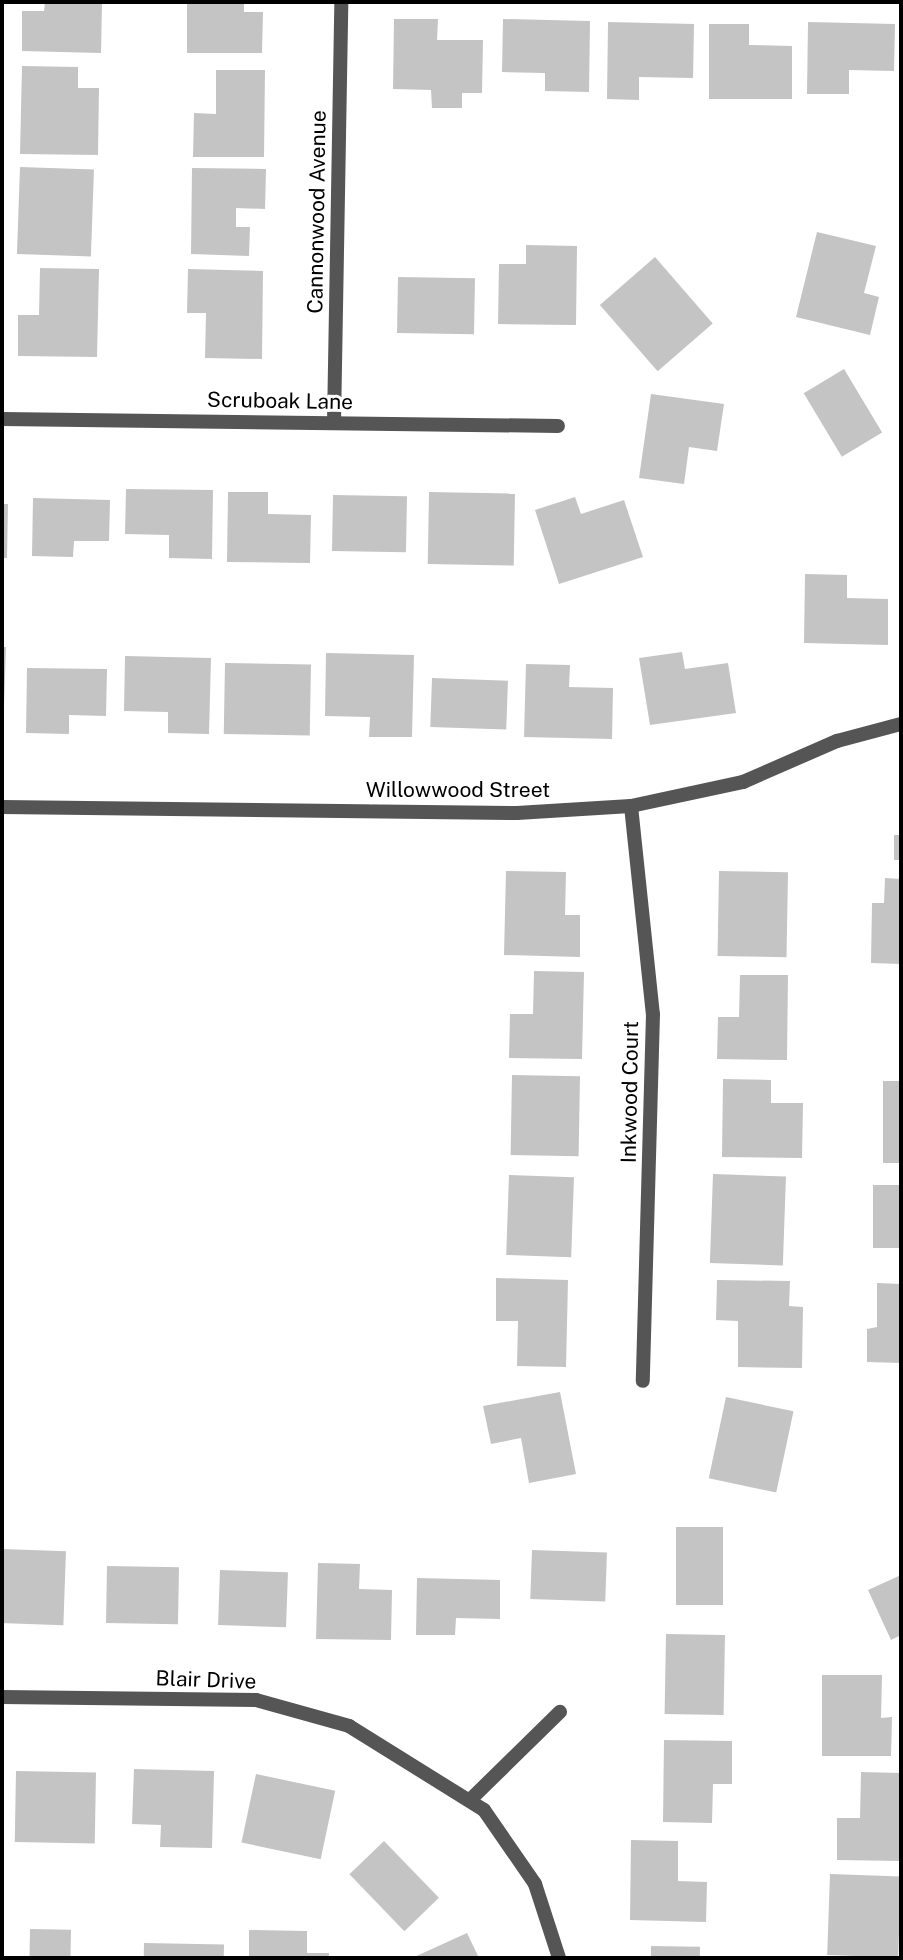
<!DOCTYPE html>
<style>
body{margin:0}
#map{position:relative;width:903px;height:1960px;overflow:hidden;background:#fff;font-family:"Public Sans",sans-serif}
div>[style]{position:absolute}
[style*='--x']{left:calc(var(--x)*1px);top:calc(var(--y)*1px);width:calc(var(--w)*1px);rotate:calc(var(--a)*1deg)}
.building>*{inset:0;background:#c4c4c4;transform-origin:0 0}
.minor>*{height:14px;margin:-7px;padding:0 7px;transform-origin:7px;border-radius:7px;background:#555}
span{translate:-50% -50%;white-space:nowrap;text-align:center;line-height:1.15;-webkit-text-stroke:6px #fff;paint-order:stroke}
.street-label{font-size:21px;color:#000}
.frame{position:absolute;inset:0;border:4px solid #000;pointer-events:none}
</style>
<div id="map">
<div class="building">
<i style="clip-path:polygon(45px 2px,102px 2px,101px 53px,22px 51px,22px 11px,44px 11px)"></i>
<i style="clip-path:polygon(187px 2px,244px 2px,244px 12px,263px 12px,262px 53px,187px 53px)"></i>
<i style="clip-path:polygon(394px 19px,438px 19px,437px 40px,483px 40px,482px 93px,462px 93px,462px 108px,432px 108px,431px 90px,393px 89px)"></i>
<i style="clip-path:polygon(503px 19px,590px 21px,589px 92px,545px 91px,545px 73px,502px 72px)"></i>
<i style="clip-path:polygon(608px 22px,694px 24px,693px 78px,639px 77px,639px 100px,607px 99px)"></i>
<i style="clip-path:polygon(808px 22px,895px 24px,894px 71px,849px 70px,849px 94px,807px 94px)"></i>
<i style="clip-path:polygon(709px 24px,749px 24px,749px 45px,792px 46px,792px 99px,709px 99px)"></i>
<i style="clip-path:polygon(22px 66px,78px 67px,78px 88px,99px 88px,98px 155px,20px 154px)"></i>
<i style="clip-path:polygon(216px 70px,265px 70px,264px 157px,193px 157px,194px 113px,216px 114px)"></i>
<i style="left:20px;top:167px;width:74px;height:87px;rotate:2deg"></i>
<i style="clip-path:polygon(192px 168px,266px 169px,265px 209px,236px 208px,236px 227px,250px 227px,249px 256px,191px 254px)"></i>
<i style="clip-path:polygon(817px 232px,876px 246px,864px 293px,879px 297px,870px 335px,796px 317px)"></i>
<i style="clip-path:polygon(526px 245px,577px 246px,576px 325px,498px 324px,499px 264px,526px 264px)"></i>
<i style="left:655px;top:257px;width:88px;height:73px;rotate:49deg"></i>
<i style="clip-path:polygon(40px 268px,99px 269px,97px 357px,18px 356px,18px 315px,39px 315px)"></i>
<i style="clip-path:polygon(188px 269px,263px 271px,262px 359px,205px 358px,206px 313px,187px 313px)"></i>
<i style="left:398px;top:277px;width:77px;height:56px;rotate:1deg"></i>
<i style="left:844px;top:369px;width:74px;height:47px;rotate:59deg"></i>
<i style="clip-path:polygon(651px 394px,724px 404px,717px 451px,689px 447px,684px 484px,639px 478px)"></i>
<i style="clip-path:polygon(126px 489px,213px 490px,212px 559px,169px 558px,169px 535px,125px 534px)"></i>
<i style="clip-path:polygon(228px 492px,268px 492px,268px 514px,311px 515px,310px 563px,227px 562px)"></i>
<i style="left:429px;top:492px;width:86px;height:72px;rotate:1deg"></i>
<i style="left:333px;top:495px;width:74px;height:56px;rotate:1deg"></i>
<i style="clip-path:polygon(575px 497px,581px 514px,624px 500px,643px 557px,559px 584px,535px 510px)"></i>
<i style="clip-path:polygon(33px 498px,110px 500px,109px 541px,74px 541px,73px 557px,32px 556px)"></i>
<i style="clip-path:polygon(2px 504px,8px 504px,7px 558px,2px 558px)"></i>
<i style="clip-path:polygon(805px 574px,847px 575px,847px 598px,888px 599px,888px 645px,804px 643px)"></i>
<i style="clip-path:polygon(2px 647px,6px 647px,4px 706px,2px 706px)"></i>
<i style="clip-path:polygon(682px 652px,685px 669px,728px 663px,736px 713px,650px 725px,639px 658px)"></i>
<i style="clip-path:polygon(326px 653px,414px 655px,412px 737px,369px 737px,370px 717px,325px 716px)"></i>
<i style="clip-path:polygon(125px 656px,211px 658px,209px 734px,168px 733px,168px 712px,124px 711px)"></i>
<i style="left:225px;top:663px;width:86px;height:71px;rotate:1deg"></i>
<i style="clip-path:polygon(526px 664px,570px 665px,569px 687px,613px 688px,612px 739px,524px 737px)"></i>
<i style="clip-path:polygon(27px 668px,107px 669px,106px 716px,69px 715px,69px 734px,26px 733px)"></i>
<i style="left:432px;top:678px;width:76px;height:49px;rotate:2deg"></i>
<i style="left:894px;top:835px;width:7px;height:25px"></i>
<i style="clip-path:polygon(506px 871px,566px 872px,565px 915px,580px 915px,580px 957px,504px 955px)"></i>
<i style="left:719px;top:871px;width:69px;height:85px;rotate:1deg"></i>
<i style="clip-path:polygon(885px 878px,901px 879px,901px 964px,871px 963px,872px 903px,884px 903px)"></i>
<i style="clip-path:polygon(534px 971px,584px 972px,582px 1059px,509px 1058px,510px 1014px,533px 1014px)"></i>
<i style="clip-path:polygon(740px 975px,788px 975px,787px 1060px,717px 1059px,718px 1017px,739px 1017px)"></i>
<i style="left:512px;top:1075px;width:68px;height:80px;rotate:1deg"></i>
<i style="clip-path:polygon(723px 1079px,771px 1080px,771px 1103px,803px 1103px,802px 1158px,722px 1157px)"></i>
<i style="left:883px;top:1081px;width:18px;height:82px"></i>
<i style="left:713px;top:1174px;width:73px;height:89px;rotate:2deg"></i>
<i style="left:509px;top:1175px;width:65px;height:80px;rotate:2deg"></i>
<i style="left:873px;top:1185px;width:28px;height:63px"></i>
<i style="clip-path:polygon(496px 1278px,568px 1280px,566px 1367px,517px 1366px,518px 1321px,496px 1321px)"></i>
<i style="clip-path:polygon(717px 1280px,790px 1281px,789px 1306px,803px 1307px,802px 1368px,738px 1367px,738px 1321px,716px 1320px)"></i>
<i style="clip-path:polygon(877px 1283px,901px 1284px,901px 1363px,867px 1362px,867px 1329px,877px 1327px)"></i>
<i style="clip-path:polygon(560px 1392px,576px 1474px,529px 1483px,521px 1438px,491px 1444px,483px 1406px)"></i>
<i style="left:726px;top:1397px;width:69px;height:83px;rotate:12deg"></i>
<i style="left:676px;top:1527px;width:47px;height:78px"></i>
<i style="left:2px;top:1549px;width:64px;height:74px;rotate:2deg"></i>
<i style="left:532px;top:1550px;width:75px;height:49px;rotate:2deg"></i>
<i style="clip-path:polygon(318px 1563px,360px 1564px,359px 1589px,392px 1590px,391px 1640px,316px 1639px)"></i>
<i style="left:107px;top:1566px;width:72px;height:57px;rotate:1deg"></i>
<i style="left:220px;top:1570px;width:68px;height:55px;rotate:2deg"></i>
<i style="clip-path:polygon(901px 1575px,901px 1635px,891px 1640px,868px 1590px)"></i>
<i style="clip-path:polygon(417px 1578px,500px 1580px,500px 1619px,456px 1618px,455px 1635px,416px 1635px)"></i>
<i style="left:666px;top:1634px;width:59px;height:80px;rotate:1deg"></i>
<i style="clip-path:polygon(822px 1675px,882px 1675px,881px 1718px,892px 1717px,891px 1756px,822px 1756px)"></i>
<i style="clip-path:polygon(664px 1740px,732px 1741px,732px 1784px,713px 1784px,712px 1823px,663px 1822px)"></i>
<i style="clip-path:polygon(134px 1769px,214px 1771px,212px 1848px,160px 1847px,161px 1825px,132px 1824px)"></i>
<i style="left:16px;top:1771px;width:80px;height:71px;rotate:1deg"></i>
<i style="clip-path:polygon(861px 1772px,901px 1773px,901px 1861px,837px 1860px,837px 1818px,860px 1818px)"></i>
<i style="left:256px;top:1774px;width:81px;height:70px;rotate:12deg"></i>
<i style="clip-path:polygon(631px 1840px,678px 1841px,678px 1881px,707px 1882px,706px 1922px,630px 1920px)"></i>
<i style="left:384px;top:1841px;width:79px;height:48px;rotate:46deg"></i>
<i style="left:830px;top:1874px;width:71px;height:81px;rotate:2deg"></i>
<i style="left:30px;top:1929px;width:41px;height:29px;rotate:1deg"></i>
<i style="clip-path:polygon(249px 1930px,307px 1931px,307px 1953px,329px 1953px,329px 1958px,249px 1958px)"></i>
<i style="clip-path:polygon(467px 1933px,479px 1958px,412px 1958px)"></i>
<i style="left:144px;top:1943px;width:80px;height:15px;rotate:1deg"></i>
<i style="left:651px;top:1946px;width:49px;height:12px;rotate:1deg"></i>
</div>
<div class="minor">
<i style="--x:2;--y:419;--w:556;--a:0.72"></i>
<i style="--x:334;--y:423;--w:421;--a:-89"></i>
<i style="--x:631;--y:806;--w:209;--a:84"></i>
<i style="--x:653;--y:1014;--w:367;--a:91.6"></i>
<i style="--x:2;--y:807;--w:515;--a:0.67"></i>
<i style="--x:517;--y:813;--w:114;--a:-3.5"></i>
<i style="--x:631;--y:806;--w:115;--a:-12.1"></i>
<i style="--x:743;--y:782;--w:103;--a:-23.6"></i>
<i style="--x:837;--y:741;--w:66;--a:-14.9"></i>
<i style="--x:2;--y:1697;--w:254;--a:0.7"></i>
<i style="--x:256;--y:1700;--w:97;--a:15.6"></i>
<i style="--x:349;--y:1726;--w:159;--a:31.9"></i>
<i style="--x:484;--y:1810;--w:90;--a:55.4"></i>
<i style="--x:535;--y:1884;--w:78;--a:72"></i>
<i style="--x:470;--y:1800;--w:126;--a:-44.4"></i>
</div>
<div class="street-label">
<span style="left:317px;top:212px;rotate:-89deg">Cannonwood Avenue</span>
<span style="left:280px;top:401px;rotate:1deg">Scruboak Lane</span>
<span style="left:458px;top:790px">Willowwood Street</span>
<span style="left:630px;top:1092px;rotate:-89deg">Inkwood Court</span>
<span style="left:206px;top:1680px;rotate:2deg">Blair Drive</span>
</div>
<div class="frame"></div>
</div>
